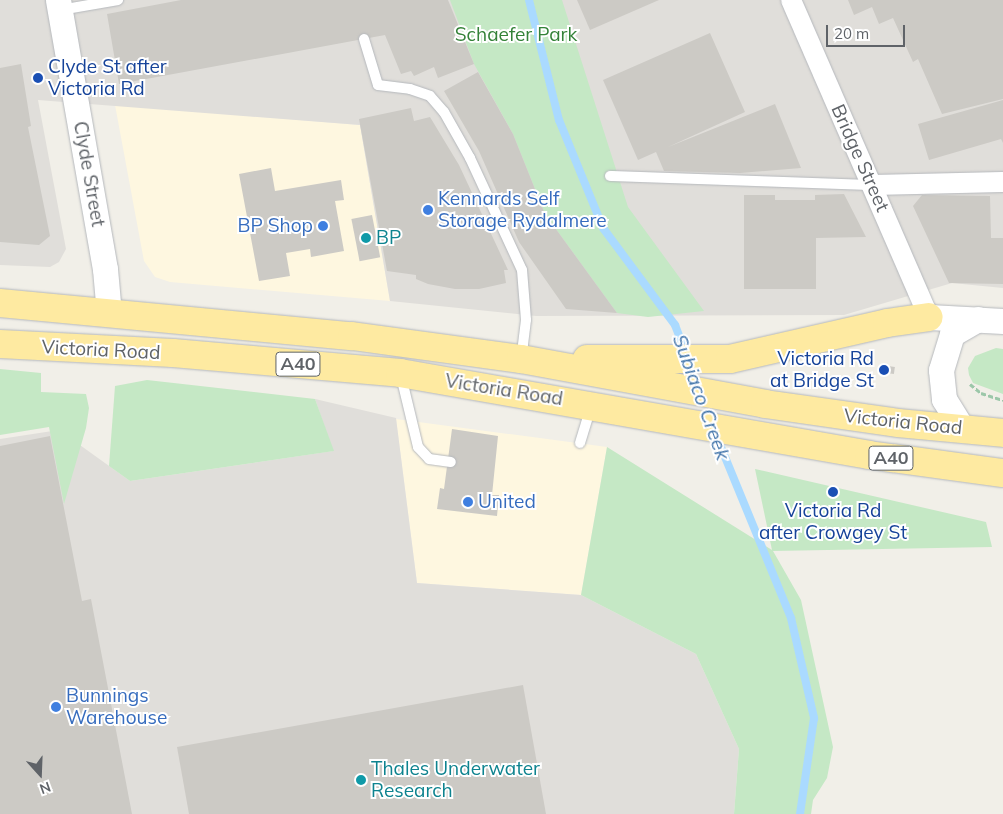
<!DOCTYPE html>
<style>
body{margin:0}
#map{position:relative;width:1003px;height:814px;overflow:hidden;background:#f1efe8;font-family:Mulish,sans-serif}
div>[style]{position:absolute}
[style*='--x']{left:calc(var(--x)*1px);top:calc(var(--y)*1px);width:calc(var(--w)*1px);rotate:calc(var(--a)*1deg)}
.commercial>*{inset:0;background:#fef7e0}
.industrial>*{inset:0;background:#e0deda}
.green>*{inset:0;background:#c5e8c5}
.stream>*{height:8px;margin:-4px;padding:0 4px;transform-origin:4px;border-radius:4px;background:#aadaff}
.building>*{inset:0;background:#cccac5;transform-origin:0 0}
.path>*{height:3px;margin-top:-1.5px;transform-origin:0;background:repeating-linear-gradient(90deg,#9cc7a9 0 5px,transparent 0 7.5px)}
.roads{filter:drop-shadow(0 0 1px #b5b8bc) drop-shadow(0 0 1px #b5b8bc)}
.service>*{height:10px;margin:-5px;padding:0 5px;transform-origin:5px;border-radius:5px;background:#fff}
.minor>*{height:20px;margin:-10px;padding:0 10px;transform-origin:10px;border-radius:10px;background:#fff}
.tertiary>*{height:25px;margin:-12.5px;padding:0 12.5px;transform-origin:12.5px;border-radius:12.5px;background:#fff}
.trunk>*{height:28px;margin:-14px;padding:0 14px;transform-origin:14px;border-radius:14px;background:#feeaa1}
.dots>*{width:14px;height:14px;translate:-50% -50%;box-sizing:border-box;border:2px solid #fff;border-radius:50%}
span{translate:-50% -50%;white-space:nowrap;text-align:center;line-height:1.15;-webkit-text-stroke:4px #fff;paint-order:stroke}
.shield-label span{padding:1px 4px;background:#fff;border:1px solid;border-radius:4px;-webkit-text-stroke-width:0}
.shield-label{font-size:18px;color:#5f6368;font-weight:700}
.park-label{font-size:19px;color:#348238}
.transit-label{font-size:19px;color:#164399}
.left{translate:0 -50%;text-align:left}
.right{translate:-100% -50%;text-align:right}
.street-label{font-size:19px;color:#5f6368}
.shop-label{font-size:19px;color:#366cbe}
.culture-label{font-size:19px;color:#0d838f}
.water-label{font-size:20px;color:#4174aa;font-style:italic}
.north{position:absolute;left:15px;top:749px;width:50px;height:50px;-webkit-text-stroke:4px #fff;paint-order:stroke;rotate:160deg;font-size:14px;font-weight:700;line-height:20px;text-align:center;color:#5f6368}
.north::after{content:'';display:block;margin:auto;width:18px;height:22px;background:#5f6368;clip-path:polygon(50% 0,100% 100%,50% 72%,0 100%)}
.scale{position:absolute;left:826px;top:25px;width:79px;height:22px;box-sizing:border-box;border:2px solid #5f6368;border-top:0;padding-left:6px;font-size:15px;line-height:18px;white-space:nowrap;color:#5f6368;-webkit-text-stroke:4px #fff;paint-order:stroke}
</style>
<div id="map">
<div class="commercial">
<i style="clip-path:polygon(115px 105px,360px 125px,390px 301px,170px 282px,155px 277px,144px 261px)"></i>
<i style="clip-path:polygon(396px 419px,607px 447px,581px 595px,417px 583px)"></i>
</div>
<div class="industrial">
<i style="clip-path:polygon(0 0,1003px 0,1003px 288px,952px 283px,844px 315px,536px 316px,390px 301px,360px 125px,38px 100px,66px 249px,59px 262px,50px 267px,0 265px)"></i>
<i style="clip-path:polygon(315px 399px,396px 418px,417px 583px,581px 595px,696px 654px,739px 749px,734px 814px,0 814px,0 439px,59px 430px,130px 481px,333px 451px)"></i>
</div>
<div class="green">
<i style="clip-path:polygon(450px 0,562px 0,628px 207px,704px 311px,648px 317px,617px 313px,545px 214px,513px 134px,474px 64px)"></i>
<i style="clip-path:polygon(996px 348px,1003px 349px,1003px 394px,973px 383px,969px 375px,968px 368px,975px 356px)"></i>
<i style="clip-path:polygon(0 369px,41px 373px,41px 392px,86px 394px,89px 408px,86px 428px,64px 504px,49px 427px,0 435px)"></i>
<i style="clip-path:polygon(147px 380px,315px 399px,334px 451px,130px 481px,109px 466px,115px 386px)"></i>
<i style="clip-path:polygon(607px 447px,772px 550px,755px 469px,986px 522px,992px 547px,773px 551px,801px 600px,833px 747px,827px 778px,813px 800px,811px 814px,734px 814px,739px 749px,696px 654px,581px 595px)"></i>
</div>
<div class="stream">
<i style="--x:529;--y:0;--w:124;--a:76"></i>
<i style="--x:559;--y:120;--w:117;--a:67.8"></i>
<i style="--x:603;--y:228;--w:121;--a:53.4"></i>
<i style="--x:675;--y:325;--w:30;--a:69"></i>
<i style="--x:716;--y:435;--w:198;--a:67.7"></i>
<i style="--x:791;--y:618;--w:103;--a:77"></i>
<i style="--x:814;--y:718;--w:97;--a:98.3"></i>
</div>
<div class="building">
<i style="clip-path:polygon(181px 0,448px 0,474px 64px,438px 78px,434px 67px,414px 76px,411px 71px,401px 74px,385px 35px,119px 84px,107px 14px)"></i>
<i style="clip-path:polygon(577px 0,659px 0,590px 30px)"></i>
<i style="clip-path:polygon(848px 0,1003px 0,1003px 99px,942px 114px,918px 59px,913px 62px,893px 18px,879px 24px,872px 7px,854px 15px)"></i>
<i style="clip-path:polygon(710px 33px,745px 112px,668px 147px,775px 104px,801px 168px,740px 173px,664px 171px,656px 152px,638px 160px,603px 80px)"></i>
<i style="clip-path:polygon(21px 64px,31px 126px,28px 127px,50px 236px,39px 245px,0 242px,0 68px)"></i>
<i style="clip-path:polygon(478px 72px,513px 134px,545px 214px,617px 313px,566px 309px,519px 242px,479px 151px,444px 91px)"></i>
<i style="clip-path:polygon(1003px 100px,1003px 143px,1001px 139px,929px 160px,918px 124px)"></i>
<i style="clip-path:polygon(411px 108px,414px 121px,430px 117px,459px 165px,508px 270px,504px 270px,506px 283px,479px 289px,455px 289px,428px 284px,416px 279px,416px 275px,387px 271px,359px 119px)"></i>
<i style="clip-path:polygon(271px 168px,275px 191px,341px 180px,344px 200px,335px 201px,344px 251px,311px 257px,310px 249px,286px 253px,290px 276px,259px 281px,239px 174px)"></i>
<i style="clip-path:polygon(844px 194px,866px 237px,816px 238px,816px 289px,744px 289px,744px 195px,775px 195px,775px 200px,815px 200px,815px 195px)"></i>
<i style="clip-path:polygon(922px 195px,990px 196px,991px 238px,1003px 238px,1003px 284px,949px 283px,913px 206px)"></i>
<i style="left:372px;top:215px;width:43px;height:21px;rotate:79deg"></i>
<i style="left:881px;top:365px;width:14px;height:7px;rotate:8deg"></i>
<i style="clip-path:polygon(452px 429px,498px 436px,492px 495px,499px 495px,497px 516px,437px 509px,440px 488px,444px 489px)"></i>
<i style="clip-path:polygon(50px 436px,82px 601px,91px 599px,132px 814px,0 814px,0 446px)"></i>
<i style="clip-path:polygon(523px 685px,546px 814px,189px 814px,177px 747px)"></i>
</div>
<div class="path">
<i style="--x:970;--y:384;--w:14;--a:39"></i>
<i style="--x:981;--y:393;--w:23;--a:18"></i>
</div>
<div class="roads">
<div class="service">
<i style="--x:60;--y:10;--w:59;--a:-9.8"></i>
<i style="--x:364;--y:39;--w:48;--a:73.1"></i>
<i style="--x:378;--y:85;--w:32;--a:7"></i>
<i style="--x:410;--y:89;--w:21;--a:19"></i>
<i style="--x:430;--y:96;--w:21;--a:49"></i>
<i style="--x:444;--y:112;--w:53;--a:60.5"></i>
<i style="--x:470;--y:158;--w:123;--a:65.1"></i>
<i style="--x:522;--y:270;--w:50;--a:85.4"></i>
<i style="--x:526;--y:320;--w:38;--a:97"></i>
<i style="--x:610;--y:176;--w:262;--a:2"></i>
<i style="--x:401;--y:376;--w:73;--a:76.5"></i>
<i style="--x:418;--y:447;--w:16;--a:47"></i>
<i style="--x:429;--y:459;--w:22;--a:8"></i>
<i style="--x:580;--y:443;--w:37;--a:-73"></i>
</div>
<div class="minor">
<i style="--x:791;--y:0;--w:346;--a:66.5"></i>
<i style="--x:872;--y:185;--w:131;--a:-1.3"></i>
</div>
<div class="tertiary">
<i style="--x:58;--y:0;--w:273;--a:80.1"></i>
<i style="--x:105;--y:269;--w:45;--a:84.9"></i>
<i style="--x:929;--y:317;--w:74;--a:3.1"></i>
<i style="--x:962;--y:428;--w:34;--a:-122"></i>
<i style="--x:944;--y:399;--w:29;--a:-96"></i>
<i style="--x:941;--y:370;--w:38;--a:-73"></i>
<i style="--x:952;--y:334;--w:30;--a:-30"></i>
</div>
<div class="trunk">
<i style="--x:0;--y:303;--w:354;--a:5.4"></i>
<i style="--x:352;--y:336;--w:171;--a:7.8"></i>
<i style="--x:521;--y:359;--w:248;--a:10.4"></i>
<i style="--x:765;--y:404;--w:134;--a:8.1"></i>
<i style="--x:898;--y:423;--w:105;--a:5.4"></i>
<i style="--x:0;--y:344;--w:173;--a:3"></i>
<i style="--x:173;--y:353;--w:228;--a:5"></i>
<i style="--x:400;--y:373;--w:476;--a:9.9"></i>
<i style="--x:869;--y:455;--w:135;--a:7.7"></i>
<i style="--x:587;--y:359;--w:143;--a:0"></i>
<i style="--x:730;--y:359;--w:161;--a:-12.9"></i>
<i style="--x:887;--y:323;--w:42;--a:-8.1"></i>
</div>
</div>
<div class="dots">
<i style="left:38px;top:78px;background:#1a4fb4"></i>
<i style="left:428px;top:210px;background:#3f7fe0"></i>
<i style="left:323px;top:226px;background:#3f7fe0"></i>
<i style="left:366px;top:238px;background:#0f9aa8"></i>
<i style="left:884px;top:370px;background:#1a4fb4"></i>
<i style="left:833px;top:492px;background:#1a4fb4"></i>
<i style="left:468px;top:502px;background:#3f7fe0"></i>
<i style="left:56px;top:707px;background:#3f7fe0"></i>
<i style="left:361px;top:780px;background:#0f9aa8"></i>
</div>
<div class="shield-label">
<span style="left:298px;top:364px">A40</span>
<span style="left:891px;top:458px">A40</span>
</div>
<div class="park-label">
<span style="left:516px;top:35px">Schaefer Park</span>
</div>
<div class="transit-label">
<span class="left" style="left:48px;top:78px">Clyde St after<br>Victoria Rd</span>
<span class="right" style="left:874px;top:370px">Victoria Rd<br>at Bridge St</span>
<span style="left:833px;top:522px">Victoria Rd<br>after Crowgey St</span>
</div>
<div class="street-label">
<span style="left:860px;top:158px;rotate:66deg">Bridge Street</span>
<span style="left:89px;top:174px;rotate:80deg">Clyde Street</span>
<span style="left:101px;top:350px;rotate:3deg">Victoria Road</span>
<span style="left:504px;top:390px;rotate:9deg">Victoria Road</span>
<span style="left:903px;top:422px;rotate:6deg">Victoria Road</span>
</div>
<div class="shop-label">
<span class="left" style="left:438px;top:210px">Kennards Self<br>Storage Rydalmere</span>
<span class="right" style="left:313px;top:226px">BP Shop</span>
<span class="left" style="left:478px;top:502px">United</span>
<span class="left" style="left:66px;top:707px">Bunnings<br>Warehouse</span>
</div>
<div class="culture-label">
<span class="left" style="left:376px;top:238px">BP</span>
<span class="left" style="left:371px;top:780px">Thales Underwater<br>Research</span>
</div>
<div class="water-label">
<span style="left:702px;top:397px;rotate:70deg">Subiaco Creek</span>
</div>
<div class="north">N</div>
<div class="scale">20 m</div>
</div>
